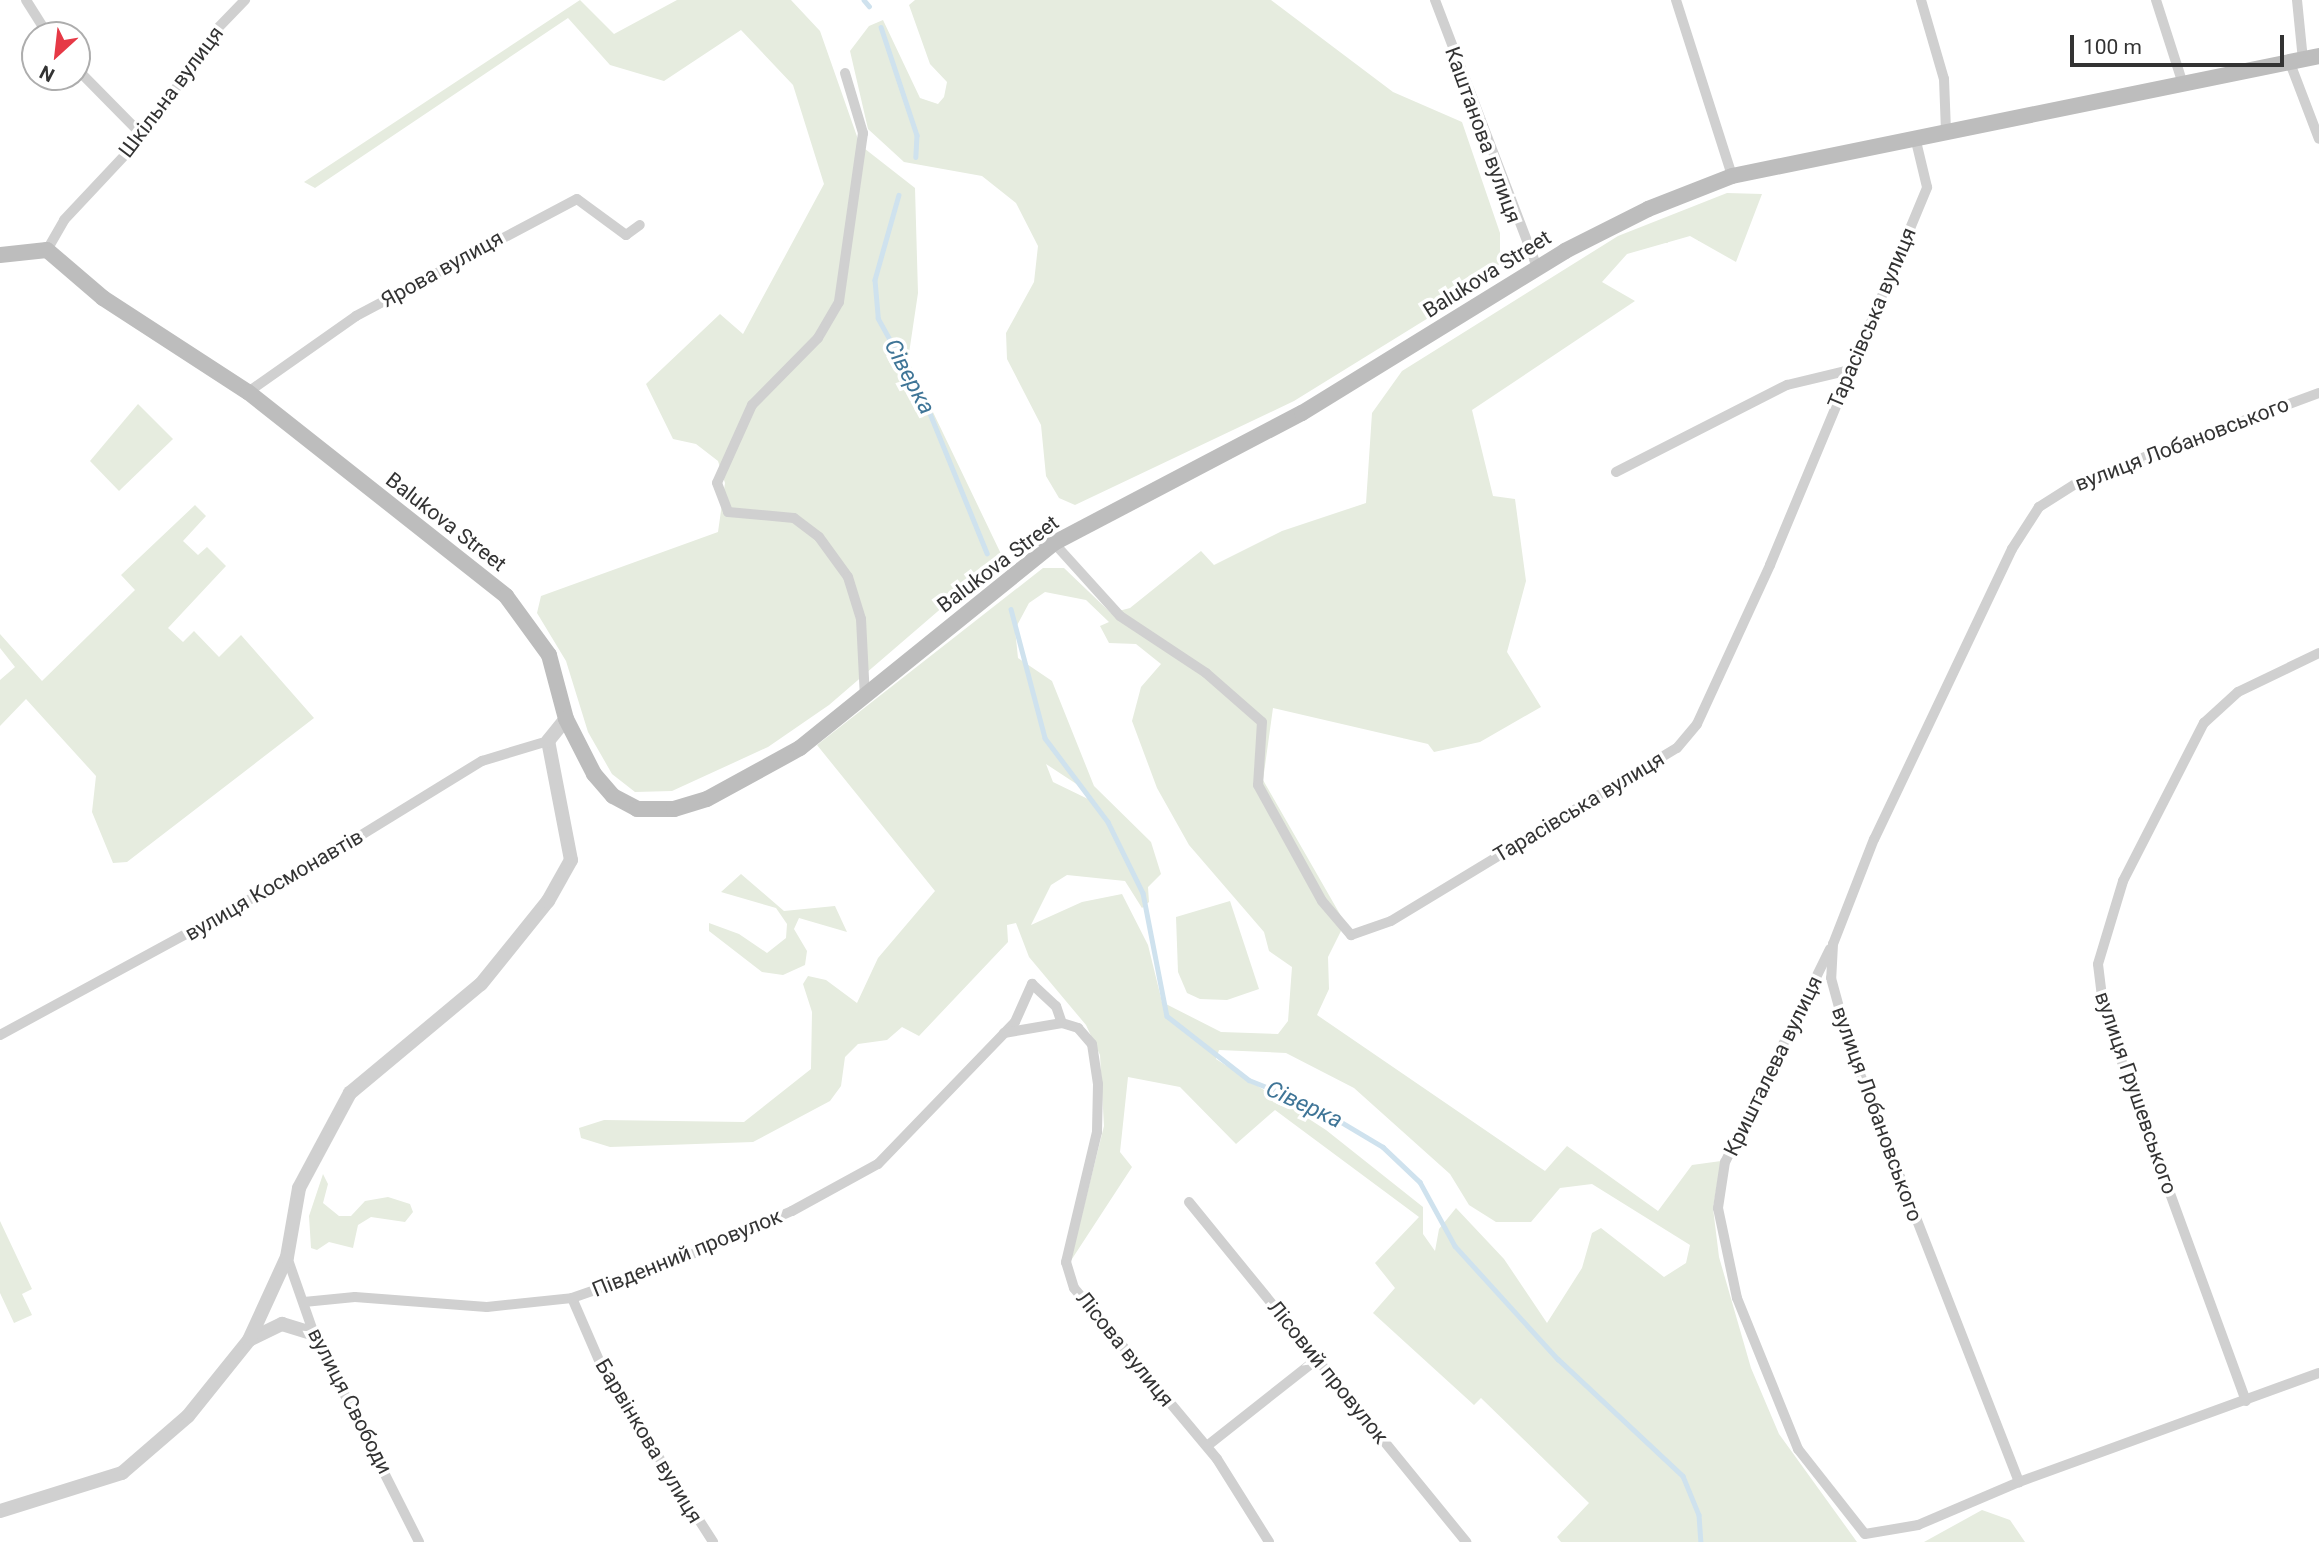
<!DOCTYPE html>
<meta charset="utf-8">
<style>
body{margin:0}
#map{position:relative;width:2319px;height:1542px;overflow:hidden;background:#fff;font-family:Roboto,sans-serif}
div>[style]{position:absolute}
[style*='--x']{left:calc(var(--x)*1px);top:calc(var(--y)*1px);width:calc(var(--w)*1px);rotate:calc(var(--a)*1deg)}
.green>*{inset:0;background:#e6ecdf}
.stream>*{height:4.5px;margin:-2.25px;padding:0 2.25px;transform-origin:2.25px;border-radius:2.25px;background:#cfe2ee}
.minor>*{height:10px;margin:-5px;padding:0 5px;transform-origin:5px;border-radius:5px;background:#d0d0d0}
.tertiary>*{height:14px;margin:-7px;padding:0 7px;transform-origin:7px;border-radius:7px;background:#d0d0d0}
.secondary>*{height:16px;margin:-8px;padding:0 8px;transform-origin:8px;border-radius:8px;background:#bdbdbd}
span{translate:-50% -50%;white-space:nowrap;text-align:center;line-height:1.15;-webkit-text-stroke:7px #fff;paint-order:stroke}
.street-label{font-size:21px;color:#333}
.water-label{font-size:23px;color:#3f7597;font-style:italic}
.north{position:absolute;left:21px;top:21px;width:70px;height:70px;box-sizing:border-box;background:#fff;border:2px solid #adadad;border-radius:50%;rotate:207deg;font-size:19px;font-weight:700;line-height:28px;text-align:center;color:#333}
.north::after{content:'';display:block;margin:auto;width:24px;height:32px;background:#e63946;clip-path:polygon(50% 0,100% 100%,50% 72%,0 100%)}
.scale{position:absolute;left:2070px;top:35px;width:214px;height:32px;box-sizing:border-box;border:4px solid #333;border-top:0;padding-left:9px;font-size:21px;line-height:24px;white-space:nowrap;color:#333;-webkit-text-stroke:5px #fff;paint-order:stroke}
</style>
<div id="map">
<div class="green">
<i style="clip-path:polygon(580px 0,614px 34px,677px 0,791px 0,820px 31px,860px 145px,915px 188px,918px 293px,908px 360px,1002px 556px,829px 705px,768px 747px,672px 791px,635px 792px,612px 774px,588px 732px,566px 661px,537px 613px,541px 596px,718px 532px,725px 483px,718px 461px,696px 444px,673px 439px,646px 384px,720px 314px,743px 334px,824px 184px,793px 85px,741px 30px,664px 81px,610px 65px,568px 18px,315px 188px,304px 182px)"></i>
<i style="clip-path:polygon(915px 0,1271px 0,1393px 92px,1462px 122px,1500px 233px,1500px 263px,1480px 286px,1294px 401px,1075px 505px,1059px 498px,1046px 476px,1041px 425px,1007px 359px,1006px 333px,1034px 282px,1038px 246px,1016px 203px,982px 176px,904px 162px,868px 129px,850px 51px,869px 26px,883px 20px,920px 98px,938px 104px,944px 97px,947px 82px,930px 64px,909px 5px)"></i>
<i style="clip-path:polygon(evenodd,1727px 193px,1762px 194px,1736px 262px,1690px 236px,1627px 254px,1602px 282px,1635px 301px,1472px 410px,1493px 496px,1515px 499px,1526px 581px,1507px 652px,1541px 707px,1480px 742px,1434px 752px,1428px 744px,1273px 708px,1263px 780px,1345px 923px,1328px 957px,1329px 989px,1317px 1015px,1545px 1171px,1567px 1146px,1658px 1211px,1692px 1165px,1721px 1161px,1713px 1208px,1719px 1257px,1751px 1368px,1779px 1434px,1857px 1542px,1561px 1542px,1557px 1537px,1589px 1503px,1481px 1398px,1474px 1405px,1373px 1313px,1395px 1288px,1375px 1263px,1419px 1217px,1275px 1110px,1236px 1144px,1180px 1087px,1128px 1077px,1120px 1152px,1132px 1167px,1070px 1262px,1104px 1126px,1100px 1055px,1086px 1025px,1029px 957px,1016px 923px,1007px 925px,1008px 942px,919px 1036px,902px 1027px,887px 1040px,858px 1044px,845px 1057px,841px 1086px,830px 1101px,753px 1142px,610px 1147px,581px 1138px,579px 1128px,604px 1120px,744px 1122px,811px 1069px,812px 1012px,803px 984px,808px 976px,826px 980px,857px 1003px,878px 958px,935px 891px,817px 745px,1043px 568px,1064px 568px,1111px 613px,1130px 608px,1201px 551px,1214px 565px,1282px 531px,1366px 503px,1372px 413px,1402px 371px,1618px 236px,1727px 193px,1045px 592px,1086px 600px,1109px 622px,1100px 626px,1109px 643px,1136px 644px,1161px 664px,1141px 687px,1132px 721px,1157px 788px,1189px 845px,1264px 932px,1269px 951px,1292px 967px,1288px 1021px,1278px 1034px,1221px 1032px,1162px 1002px,1148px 945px,1122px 894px,1082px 902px,1031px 925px,1051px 885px,1067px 875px,1125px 881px,1142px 908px,1149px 902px,1148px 887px,1161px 874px,1151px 842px,1094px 786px,1052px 681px,1018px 658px,1015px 629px,1029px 603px,1045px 592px,1727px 193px,1046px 764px,1078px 785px,1088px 799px,1053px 782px,1046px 764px,1727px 193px,1219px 1050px,1286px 1053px,1354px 1088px,1450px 1174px,1469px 1205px,1496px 1222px,1531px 1222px,1560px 1188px,1592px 1184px,1690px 1245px,1686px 1263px,1664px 1277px,1601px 1228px,1592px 1233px,1582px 1268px,1547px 1323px,1504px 1259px,1456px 1208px,1439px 1229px,1435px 1251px,1423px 1234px,1423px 1207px,1326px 1130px,1216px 1059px,1219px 1050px)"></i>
<i style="clip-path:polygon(138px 404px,173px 439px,119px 491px,90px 461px)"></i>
<i style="clip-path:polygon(195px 505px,206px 516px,183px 541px,198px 555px,207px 547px,226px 566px,168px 628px,183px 642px,194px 631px,219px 657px,241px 635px,314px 718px,127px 862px,113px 863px,92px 812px,96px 776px,26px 699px,0 726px,0 680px,15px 667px,0 648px,0 634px,42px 681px,135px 590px,121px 575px)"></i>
<i style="clip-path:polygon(741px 874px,784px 911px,835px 906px,847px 932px,799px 918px,794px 929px,807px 951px,805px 965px,783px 975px,762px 972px,709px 931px,709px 923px,739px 934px,767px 953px,786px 938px,787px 924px,776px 908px,721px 892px)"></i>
<i style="clip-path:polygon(1230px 901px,1259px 989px,1227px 1000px,1200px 999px,1187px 993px,1178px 972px,1176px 917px)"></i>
<i style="clip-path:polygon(323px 1174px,328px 1184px,323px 1203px,339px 1216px,351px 1216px,365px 1201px,388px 1197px,410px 1204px,413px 1212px,405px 1222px,371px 1217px,358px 1225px,353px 1248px,329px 1242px,317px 1250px,311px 1248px,309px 1216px)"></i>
<i style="clip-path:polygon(0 1221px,32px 1289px,22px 1294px,32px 1315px,14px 1323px,0 1293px)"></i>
<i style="clip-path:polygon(1982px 1510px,2010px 1520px,2025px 1542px,1924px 1542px)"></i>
</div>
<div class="stream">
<i style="--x:864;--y:0;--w:8;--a:50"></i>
<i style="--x:881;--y:27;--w:114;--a:71.6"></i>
<i style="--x:917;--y:135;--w:22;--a:93"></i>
<i style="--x:899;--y:195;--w:88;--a:105.8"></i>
<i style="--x:875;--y:280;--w:38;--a:85"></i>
<i style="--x:878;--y:318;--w:101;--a:60.9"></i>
<i style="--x:927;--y:406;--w:159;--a:67.8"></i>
<i style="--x:1011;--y:609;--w:133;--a:75.2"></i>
<i style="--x:1045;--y:738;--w:105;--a:53.1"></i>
<i style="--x:1108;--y:822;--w:79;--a:63.8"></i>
<i style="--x:1143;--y:893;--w:125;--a:79"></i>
<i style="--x:1167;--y:1016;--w:104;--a:38"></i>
<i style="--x:1249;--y:1080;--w:72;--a:21.9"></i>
<i style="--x:1316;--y:1107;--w:78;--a:30.8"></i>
<i style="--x:1383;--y:1147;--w:51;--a:43.4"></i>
<i style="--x:1420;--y:1182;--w:73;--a:61.3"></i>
<i style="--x:1455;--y:1246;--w:153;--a:47.7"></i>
<i style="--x:1558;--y:1359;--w:171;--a:43.1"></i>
<i style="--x:1683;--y:1476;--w:42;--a:67.7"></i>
<i style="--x:1699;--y:1515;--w:27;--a:86"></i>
</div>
<div class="minor">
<i style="--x:26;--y:0;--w:41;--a:57.8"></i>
<i style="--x:1435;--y:0;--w:286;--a:69.1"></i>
<i style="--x:1676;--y:0;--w:185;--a:72.3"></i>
<i style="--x:1921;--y:0;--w:82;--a:73.8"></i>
<i style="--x:1944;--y:79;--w:53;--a:87.8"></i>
<i style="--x:2156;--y:0;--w:85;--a:72.2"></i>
<i style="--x:2297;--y:0;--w:60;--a:84.3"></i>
<i style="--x:2290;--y:63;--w:81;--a:69.1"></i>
<i style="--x:77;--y:69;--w:94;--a:45.4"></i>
<i style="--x:845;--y:73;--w:63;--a:73.3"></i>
<i style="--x:863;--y:133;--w:171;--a:98.1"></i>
<i style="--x:839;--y:302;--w:42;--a:120.3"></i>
<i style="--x:818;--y:338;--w:94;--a:134.6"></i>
<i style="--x:752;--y:405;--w:85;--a:114.2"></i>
<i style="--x:717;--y:483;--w:31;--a:69"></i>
<i style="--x:728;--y:512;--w:66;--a:5.2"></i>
<i style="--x:794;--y:518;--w:31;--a:37"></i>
<i style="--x:819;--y:537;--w:49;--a:54.1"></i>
<i style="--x:848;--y:577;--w:44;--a:72.8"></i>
<i style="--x:861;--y:619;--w:78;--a:87.1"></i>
<i style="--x:47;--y:250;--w:34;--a:-60"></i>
<i style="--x:64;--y:220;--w:115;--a:-46.8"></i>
<i style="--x:143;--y:136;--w:129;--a:-55.4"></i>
<i style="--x:216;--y:30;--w:42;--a:-46"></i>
<i style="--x:248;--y:392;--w:132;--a:-35.1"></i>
<i style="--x:356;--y:316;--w:250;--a:-27.9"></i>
<i style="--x:577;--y:199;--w:61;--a:36.3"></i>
<i style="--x:626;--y:235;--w:17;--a:-36"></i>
<i style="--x:2319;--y:393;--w:255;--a:159.8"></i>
<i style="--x:2080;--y:481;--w:49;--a:147.6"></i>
<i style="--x:2039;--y:507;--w:50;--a:122.7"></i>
<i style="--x:2012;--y:549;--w:321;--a:115.4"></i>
<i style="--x:1874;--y:839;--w:113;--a:111.3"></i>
<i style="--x:1833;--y:944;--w:34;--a:93"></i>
<i style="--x:1831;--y:978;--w:76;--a:74.7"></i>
<i style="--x:1851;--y:1051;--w:463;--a:68.7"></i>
<i style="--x:2019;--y:1482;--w:319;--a:-20"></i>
<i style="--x:1616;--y:472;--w:192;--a:-27"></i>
<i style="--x:1787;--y:385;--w:65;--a:-13.4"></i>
<i style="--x:1054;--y:543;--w:98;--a:47.9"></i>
<i style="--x:1120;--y:616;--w:103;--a:33.5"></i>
<i style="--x:1206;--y:673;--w:74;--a:41.2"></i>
<i style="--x:1262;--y:722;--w:63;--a:93.6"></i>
<i style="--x:1258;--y:785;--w:132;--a:61.1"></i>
<i style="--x:1322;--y:901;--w:45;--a:49.5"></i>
<i style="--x:1351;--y:935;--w:42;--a:-19.3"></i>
<i style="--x:1391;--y:921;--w:334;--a:-31.2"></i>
<i style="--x:1677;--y:748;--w:31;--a:-50"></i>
<i style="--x:1697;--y:724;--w:175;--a:-65.3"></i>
<i style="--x:1770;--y:565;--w:409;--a:-67.4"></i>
<i style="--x:1927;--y:187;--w:51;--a:-103.5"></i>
<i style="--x:1830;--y:949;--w:237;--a:116.2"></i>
<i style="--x:1725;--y:1162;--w:47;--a:98.7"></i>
<i style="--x:1718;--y:1208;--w:92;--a:78.1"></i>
<i style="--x:1737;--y:1298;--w:163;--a:68"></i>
<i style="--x:1798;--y:1449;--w:108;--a:51.8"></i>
<i style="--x:1865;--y:1534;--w:54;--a:-9.6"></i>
<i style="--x:1918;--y:1525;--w:110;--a:-23.1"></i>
<i style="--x:1062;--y:1023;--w:17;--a:17"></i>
<i style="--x:1078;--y:1028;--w:21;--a:49"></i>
<i style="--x:1092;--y:1044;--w:40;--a:81.5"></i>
<i style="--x:1098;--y:1084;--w:48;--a:91.2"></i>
<i style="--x:1097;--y:1132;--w:134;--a:103.4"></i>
<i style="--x:1066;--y:1262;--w:27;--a:73"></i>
<i style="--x:1074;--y:1288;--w:223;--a:50.1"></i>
<i style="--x:1217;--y:1459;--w:98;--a:57.9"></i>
<i style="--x:0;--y:1035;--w:354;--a:-28.5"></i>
<i style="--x:311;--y:866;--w:201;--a:-31.6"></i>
<i style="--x:482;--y:761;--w:69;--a:-16.9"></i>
<i style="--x:1189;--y:1202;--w:439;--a:50.8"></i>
<i style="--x:287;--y:1257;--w:82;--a:70.7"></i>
<i style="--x:314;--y:1334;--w:233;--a:63.2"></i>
<i style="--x:572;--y:1298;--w:81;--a:66.6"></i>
<i style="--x:604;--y:1372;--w:202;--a:57.3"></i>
<i style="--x:304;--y:1302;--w:51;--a:-5.6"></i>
<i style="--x:355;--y:1297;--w:132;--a:4.3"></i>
<i style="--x:487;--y:1307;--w:85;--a:-6"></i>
<i style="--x:572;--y:1298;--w:101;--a:-19.2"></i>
<i style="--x:667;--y:1265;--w:136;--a:-23.4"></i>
<i style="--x:792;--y:1211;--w:98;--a:-28.7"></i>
<i style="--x:878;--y:1164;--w:197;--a:-46"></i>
<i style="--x:1015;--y:1022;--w:42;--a:-65.9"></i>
<i style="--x:1032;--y:984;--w:33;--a:43"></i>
<i style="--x:1056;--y:1006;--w:18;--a:71"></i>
<i style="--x:1062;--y:1023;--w:59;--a:170.2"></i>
<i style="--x:2246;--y:1401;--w:413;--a:-110.1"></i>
<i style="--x:2104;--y:1013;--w:49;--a:-97"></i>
<i style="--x:2098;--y:964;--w:87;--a:-73.2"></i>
<i style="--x:2123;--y:881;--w:178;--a:-62.9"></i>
<i style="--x:2204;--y:723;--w:46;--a:-42.4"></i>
<i style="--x:2238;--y:692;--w:90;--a:-25.7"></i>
<i style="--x:1207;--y:1446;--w:140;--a:-38.3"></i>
</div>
<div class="tertiary">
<i style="--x:249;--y:1340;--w:37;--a:-26"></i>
<i style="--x:282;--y:1324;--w:34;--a:17"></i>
<i style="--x:0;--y:1511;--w:128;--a:-17.3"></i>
<i style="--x:122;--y:1473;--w:87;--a:-40.8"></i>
<i style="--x:188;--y:1416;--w:97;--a:-51.2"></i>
<i style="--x:249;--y:1340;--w:91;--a:-65.4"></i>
<i style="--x:287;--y:1257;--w:70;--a:-80.1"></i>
<i style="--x:299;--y:1188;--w:108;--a:-61.8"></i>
<i style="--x:350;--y:1093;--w:170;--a:-39.8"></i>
<i style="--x:481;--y:984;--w:107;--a:-51.1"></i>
<i style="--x:548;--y:901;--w:47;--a:-60.7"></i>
<i style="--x:571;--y:860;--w:121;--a:-100.9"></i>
<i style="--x:548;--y:741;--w:28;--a:-51"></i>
</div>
<div class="secondary">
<i style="--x:0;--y:255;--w:47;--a:-6.1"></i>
<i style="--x:47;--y:250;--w:74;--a:40.6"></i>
<i style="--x:103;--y:298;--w:173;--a:33"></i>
<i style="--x:248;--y:392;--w:329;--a:38.3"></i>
<i style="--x:506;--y:596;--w:73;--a:53.9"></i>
<i style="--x:549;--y:655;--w:66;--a:75.1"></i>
<i style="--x:566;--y:719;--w:62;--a:63"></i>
<i style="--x:594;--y:774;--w:29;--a:49"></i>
<i style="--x:613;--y:796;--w:27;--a:28"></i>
<i style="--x:637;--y:809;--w:37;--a:0"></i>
<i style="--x:674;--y:809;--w:34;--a:-17"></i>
<i style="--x:707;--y:799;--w:106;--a:-28.7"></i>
<i style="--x:800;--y:748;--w:326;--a:-38.9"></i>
<i style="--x:1054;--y:543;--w:280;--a:-27.7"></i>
<i style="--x:1302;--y:413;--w:309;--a:-31.6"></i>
<i style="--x:1565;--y:251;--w:93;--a:-26.8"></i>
<i style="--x:1648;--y:209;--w:90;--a:-21.4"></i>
<i style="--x:1732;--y:176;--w:599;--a:-11.55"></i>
</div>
<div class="street-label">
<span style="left:171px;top:92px;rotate:-53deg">Шкільна вулиця</span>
<span style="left:1483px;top:135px;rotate:70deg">Каштанова вулиця</span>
<span style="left:442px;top:269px;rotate:-29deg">Ярова вулиця</span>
<span style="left:1487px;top:274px;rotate:-32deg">Balukova Street</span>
<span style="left:1872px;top:318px;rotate:-67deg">Тарасівська вулиця</span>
<span style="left:2182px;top:444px;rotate:-21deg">вулиця Лобановського</span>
<span style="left:446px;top:522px;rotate:38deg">Balukova Street</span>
<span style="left:998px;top:564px;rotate:-37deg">Balukova Street</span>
<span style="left:1579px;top:807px;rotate:-31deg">Тарасівська вулиця</span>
<span style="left:274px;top:885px;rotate:-30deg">вулиця Космонавтів</span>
<span style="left:1773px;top:1066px;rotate:-64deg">Кришталева вулиця</span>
<span style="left:2136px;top:1093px;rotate:71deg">вулиця Грушевського</span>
<span style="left:1877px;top:1114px;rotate:70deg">вулиця Лобановського</span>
<span style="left:687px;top:1253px;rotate:-22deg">Південний провулок</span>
<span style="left:1125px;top:1349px;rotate:51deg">Лісова вулиця</span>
<span style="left:1328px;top:1372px;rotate:51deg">Лісовий провулок</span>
<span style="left:350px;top:1401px;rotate:63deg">вулиця Свободи</span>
<span style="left:649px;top:1441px;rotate:59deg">Барвінкова вулиця</span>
</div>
<div class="water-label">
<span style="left:909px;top:377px;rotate:62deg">Сіверка</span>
<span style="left:1304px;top:1105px;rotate:25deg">Сіверка</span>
</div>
<div class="north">N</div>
<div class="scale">100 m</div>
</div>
